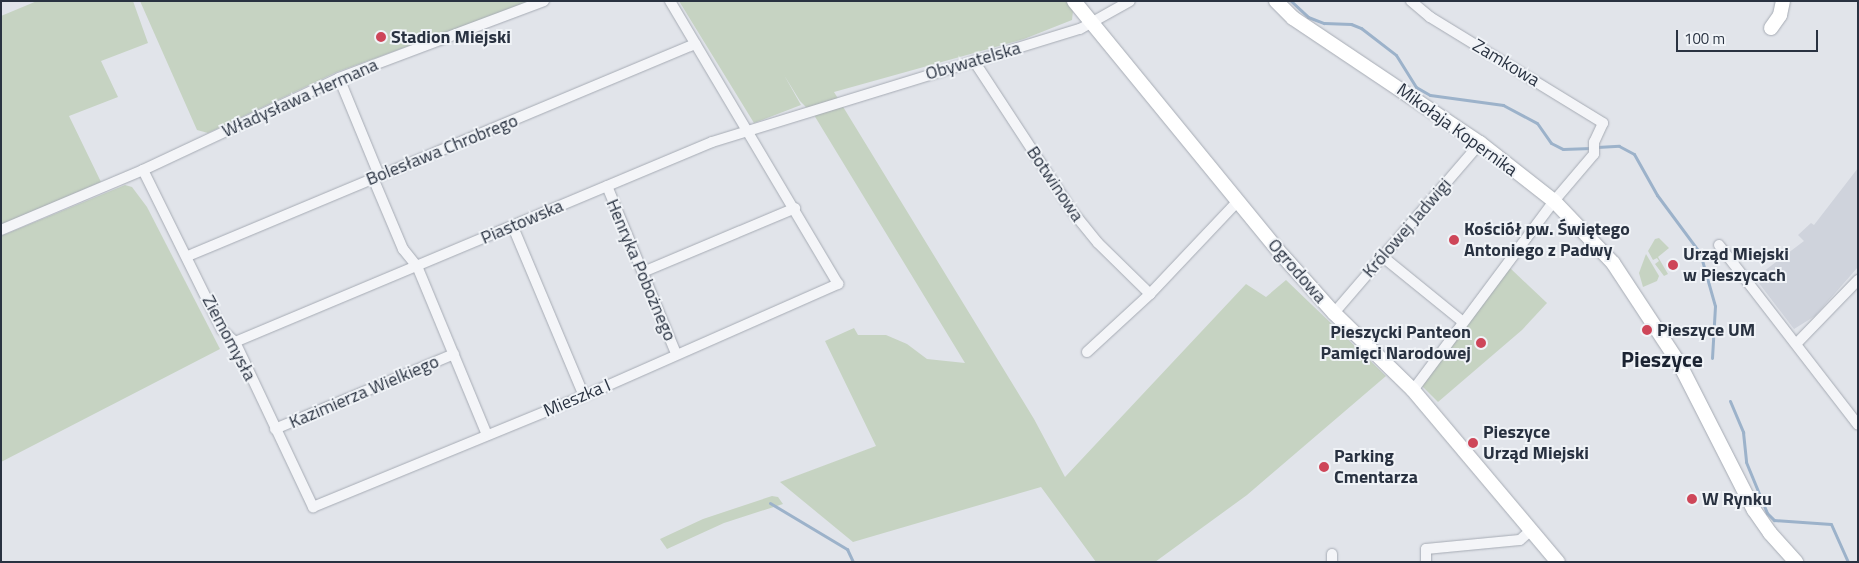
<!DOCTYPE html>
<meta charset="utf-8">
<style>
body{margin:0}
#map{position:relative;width:1859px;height:563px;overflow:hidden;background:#e1e4ea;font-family:"Titillium Web",sans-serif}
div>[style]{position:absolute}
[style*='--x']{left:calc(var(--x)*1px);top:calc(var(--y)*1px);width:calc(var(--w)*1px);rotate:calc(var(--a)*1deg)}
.built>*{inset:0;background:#cfd3dc}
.green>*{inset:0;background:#c6d3c2}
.stream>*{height:3px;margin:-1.5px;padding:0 1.5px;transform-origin:1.5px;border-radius:1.5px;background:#9cb2ca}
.roads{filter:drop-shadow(0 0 1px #a6abb4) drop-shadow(0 0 1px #a6abb4)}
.street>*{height:10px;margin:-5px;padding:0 5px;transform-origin:5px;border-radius:5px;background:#f4f5f8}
.secondary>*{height:14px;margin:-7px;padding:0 7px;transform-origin:7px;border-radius:7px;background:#fff}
.dots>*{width:14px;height:14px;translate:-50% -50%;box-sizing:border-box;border:2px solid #f0f3f7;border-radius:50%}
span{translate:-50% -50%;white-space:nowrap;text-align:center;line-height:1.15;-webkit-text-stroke:4px #f0f3f7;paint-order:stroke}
.poi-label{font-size:18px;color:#293241;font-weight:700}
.left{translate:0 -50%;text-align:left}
.right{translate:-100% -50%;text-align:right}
.street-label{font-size:18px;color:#293241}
.district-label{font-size:22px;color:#1b2332;font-weight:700}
.frame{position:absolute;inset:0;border:2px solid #293241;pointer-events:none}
.scale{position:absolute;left:1676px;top:30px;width:142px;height:22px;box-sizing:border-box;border:2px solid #293241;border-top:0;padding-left:6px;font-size:15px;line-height:18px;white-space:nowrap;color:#293241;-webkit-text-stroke:4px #f0f3f7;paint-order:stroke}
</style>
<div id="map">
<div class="built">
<i style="clip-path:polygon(1858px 168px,1858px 267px,1815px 316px,1794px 329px,1755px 278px,1804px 241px,1798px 235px,1811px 223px,1814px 225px)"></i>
</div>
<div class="green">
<i style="clip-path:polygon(37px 1px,133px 1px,148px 43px,101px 61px,118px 97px,69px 116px,101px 182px,1px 225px,1px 16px)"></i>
<i style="clip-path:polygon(140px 1px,533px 1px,337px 72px,208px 133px,197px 130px)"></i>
<i style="clip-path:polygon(679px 1px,1066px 1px,1073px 11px,1072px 20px,1024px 39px,834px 92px,1034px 419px,1065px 477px,1246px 284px,1266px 297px,1286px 280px,1386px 376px,1247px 495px,1155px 562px,1096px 562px,1041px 487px,853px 542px,780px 482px,876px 446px,825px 341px,854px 328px,858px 335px,886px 335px,907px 344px,927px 359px,965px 363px,814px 115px,800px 101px,784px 75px,801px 105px,754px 123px)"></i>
<i style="clip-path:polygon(125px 185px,132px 187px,147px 207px,220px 349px,1px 462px,1px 236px)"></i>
<i style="clip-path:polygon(1659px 238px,1669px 248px,1658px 257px,1668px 274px,1664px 276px,1655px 264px,1659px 261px,1657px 258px,1653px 260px,1648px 251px,1655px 239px)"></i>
<i style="clip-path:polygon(1646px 254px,1659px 276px,1657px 281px,1643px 287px,1639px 273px)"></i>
<i style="clip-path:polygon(1510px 268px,1547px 303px,1522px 330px,1438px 402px,1422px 386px)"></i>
<i style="clip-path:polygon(772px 496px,778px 497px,783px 504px,724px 523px,667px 549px,660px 539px,703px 519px)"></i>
</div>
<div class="stream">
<i style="--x:1291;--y:1;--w:23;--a:43"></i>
<i style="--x:1308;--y:17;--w:17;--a:21"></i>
<i style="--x:1324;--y:23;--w:27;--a:2"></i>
<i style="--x:1351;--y:24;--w:11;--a:22"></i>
<i style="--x:1361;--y:28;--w:44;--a:37.6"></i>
<i style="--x:1396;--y:55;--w:38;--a:58"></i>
<i style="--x:1416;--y:87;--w:16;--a:30"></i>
<i style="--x:1430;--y:95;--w:74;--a:7.8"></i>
<i style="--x:1503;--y:105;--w:38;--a:28"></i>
<i style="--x:1537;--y:123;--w:24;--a:55"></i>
<i style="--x:1551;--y:143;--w:13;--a:27"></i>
<i style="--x:1563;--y:149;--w:28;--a:-2"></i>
<i style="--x:1597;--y:147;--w:22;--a:-3"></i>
<i style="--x:1619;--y:146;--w:17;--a:28"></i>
<i style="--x:1634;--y:154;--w:47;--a:60.7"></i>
<i style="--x:1657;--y:195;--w:72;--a:53.4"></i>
<i style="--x:1700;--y:253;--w:55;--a:74.2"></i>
<i style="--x:1715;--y:306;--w:52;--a:93.3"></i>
<i style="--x:1730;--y:401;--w:34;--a:67"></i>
<i style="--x:1743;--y:432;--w:30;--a:84"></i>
<i style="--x:1746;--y:462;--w:55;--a:67.6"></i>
<i style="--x:1767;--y:513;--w:10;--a:45"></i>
<i style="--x:1774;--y:520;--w:57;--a:4"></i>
<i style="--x:1831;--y:524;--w:42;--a:65.9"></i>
<i style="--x:770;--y:503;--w:90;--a:30.9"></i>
<i style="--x:847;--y:549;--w:14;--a:65"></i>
</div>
<div class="roads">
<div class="street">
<i style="--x:1411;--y:1;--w:25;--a:40"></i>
<i style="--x:1430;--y:17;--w:203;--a:31.5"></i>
<i style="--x:1603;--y:123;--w:21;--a:115"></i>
<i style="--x:1594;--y:142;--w:12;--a:90"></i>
<i style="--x:1594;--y:154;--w:62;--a:130.4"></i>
<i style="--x:1554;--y:201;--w:236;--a:126.7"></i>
<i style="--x:974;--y:61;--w:179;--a:56.8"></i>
<i style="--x:1072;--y:211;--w:41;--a:50.9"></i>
<i style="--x:1098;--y:243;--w:73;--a:44.4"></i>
<i style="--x:339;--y:78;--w:105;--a:67.6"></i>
<i style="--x:143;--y:170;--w:178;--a:63.7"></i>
<i style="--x:222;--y:330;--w:18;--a:43"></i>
<i style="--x:235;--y:342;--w:183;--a:64.7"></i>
<i style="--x:313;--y:507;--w:293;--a:-22.3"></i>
<i style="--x:584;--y:396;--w:278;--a:-23.8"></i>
<i style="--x:838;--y:284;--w:329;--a:-120.7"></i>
<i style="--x:373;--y:178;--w:77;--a:67.1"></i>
<i style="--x:403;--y:249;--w:22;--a:51"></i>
<i style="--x:417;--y:266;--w:183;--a:67.5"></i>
<i style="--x:607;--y:186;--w:181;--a:67.6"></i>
<i style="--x:513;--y:227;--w:183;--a:67.2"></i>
<i style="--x:1;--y:230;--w:154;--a:-22.9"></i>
<i style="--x:143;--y:170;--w:217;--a:-25.1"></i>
<i style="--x:339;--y:78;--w:219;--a:-20.6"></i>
<i style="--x:1719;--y:245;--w:227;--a:52.3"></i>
<i style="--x:188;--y:256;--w:550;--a:-22.69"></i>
<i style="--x:1383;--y:257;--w:103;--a:39.1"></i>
<i style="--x:643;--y:272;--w:165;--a:-22.8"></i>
<i style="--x:1334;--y:313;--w:224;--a:-49.3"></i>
<i style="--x:235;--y:342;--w:517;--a:-22.75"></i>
<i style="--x:712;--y:142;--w:385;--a:-17.1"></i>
<i style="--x:1080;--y:29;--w:57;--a:-29.2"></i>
<i style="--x:1797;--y:343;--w:88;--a:-45.9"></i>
<i style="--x:1087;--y:352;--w:86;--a:-42.6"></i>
<i style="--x:1150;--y:294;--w:127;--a:-46.6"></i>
<i style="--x:275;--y:429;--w:194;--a:-22.7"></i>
<i style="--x:1332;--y:562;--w:8;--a:-90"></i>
<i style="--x:1426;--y:562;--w:13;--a:-90"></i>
<i style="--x:1426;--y:549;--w:94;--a:-5.5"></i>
<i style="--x:1520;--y:540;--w:15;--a:-42"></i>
</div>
<div class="secondary">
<i style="--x:1074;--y:1;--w:328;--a:50.7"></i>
<i style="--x:1282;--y:255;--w:78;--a:48.1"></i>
<i style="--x:1334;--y:313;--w:110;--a:44.3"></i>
<i style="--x:1413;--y:390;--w:225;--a:49.9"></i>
<i style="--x:1276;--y:1;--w:24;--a:45"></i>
<i style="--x:1293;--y:18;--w:225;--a:33.8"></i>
<i style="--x:1480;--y:143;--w:94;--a:38.1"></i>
<i style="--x:1554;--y:201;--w:86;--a:46.4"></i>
<i style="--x:1613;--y:263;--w:120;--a:56.6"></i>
<i style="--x:1679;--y:363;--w:165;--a:63"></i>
<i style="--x:1754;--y:510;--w:28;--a:55"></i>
<i style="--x:1770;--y:533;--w:39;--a:48"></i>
<i style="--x:1771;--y:28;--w:16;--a:-55"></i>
<i style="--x:1780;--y:15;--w:14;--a:-78"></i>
</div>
</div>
<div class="dots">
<i style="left:381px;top:37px;background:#ce4659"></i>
<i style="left:1454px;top:240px;background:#ce4659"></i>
<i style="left:1673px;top:265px;background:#ce4659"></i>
<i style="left:1647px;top:330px;background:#ce4659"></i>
<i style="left:1481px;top:343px;background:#ce4659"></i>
<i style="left:1473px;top:443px;background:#ce4659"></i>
<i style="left:1324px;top:467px;background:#ce4659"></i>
<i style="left:1692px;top:499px;background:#ce4659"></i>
</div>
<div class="poi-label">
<span class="left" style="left:391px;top:37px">Stadion Miejski</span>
<span class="left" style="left:1464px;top:240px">Kościół pw. Świętego<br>Antoniego z Padwy</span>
<span class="left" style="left:1683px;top:265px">Urząd Miejski<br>w Pieszycach</span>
<span class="left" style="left:1657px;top:330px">Pieszyce UM</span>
<span class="right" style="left:1471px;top:343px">Pieszycki Panteon<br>Pamięci Narodowej</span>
<span class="left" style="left:1483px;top:443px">Pieszyce<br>Urząd Miejski</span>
<span class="left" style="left:1334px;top:467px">Parking<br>Cmentarza</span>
<span class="left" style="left:1702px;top:499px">W Rynku</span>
</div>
<div class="street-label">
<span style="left:973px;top:61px;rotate:-16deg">Obywatelska</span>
<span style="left:1506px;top:63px;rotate:31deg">Zamkowa</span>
<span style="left:300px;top:98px;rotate:-24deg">Władysława Hermana</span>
<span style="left:1457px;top:130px;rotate:36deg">Mikołaja Kopernika</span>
<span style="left:442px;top:150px;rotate:-22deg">Bolesława Chrobrego</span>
<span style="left:1055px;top:184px;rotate:56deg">Botwinowa</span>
<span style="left:522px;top:222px;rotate:-23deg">Piastowska</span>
<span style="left:1407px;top:228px;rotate:-49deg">Królowej Jadwigi</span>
<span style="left:641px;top:270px;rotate:67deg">Henryka Pobożnego</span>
<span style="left:1297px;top:271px;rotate:49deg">Ogrodowa</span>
<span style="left:229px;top:338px;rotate:62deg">Ziemomysła</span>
<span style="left:364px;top:392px;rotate:-23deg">Kazimierza Wielkiego</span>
<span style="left:577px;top:398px;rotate:-23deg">Mieszka I</span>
</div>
<div class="district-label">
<span style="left:1662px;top:360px">Pieszyce</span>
</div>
<div class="frame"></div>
<div class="scale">100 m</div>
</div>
